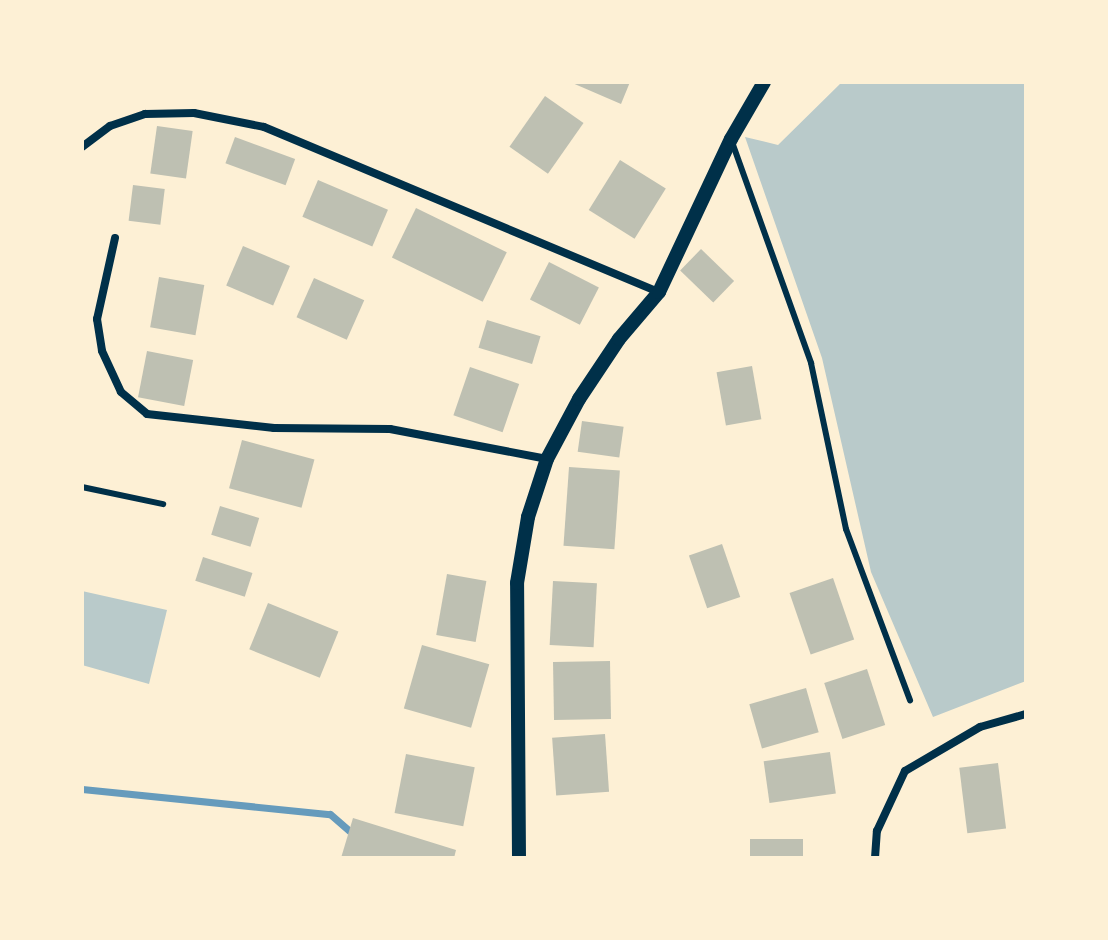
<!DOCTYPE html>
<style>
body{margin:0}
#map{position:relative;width:1108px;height:940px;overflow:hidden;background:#fdf0d5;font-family:"Fira Sans",sans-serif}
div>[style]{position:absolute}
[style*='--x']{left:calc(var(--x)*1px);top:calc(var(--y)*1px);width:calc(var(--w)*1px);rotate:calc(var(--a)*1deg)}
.green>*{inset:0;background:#b9caca}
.stream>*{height:7px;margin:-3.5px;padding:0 3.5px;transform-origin:3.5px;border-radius:3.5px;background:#669bbc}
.building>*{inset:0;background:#bec0b2;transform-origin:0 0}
.service>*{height:6px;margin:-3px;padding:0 3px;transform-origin:3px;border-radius:3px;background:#003049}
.minor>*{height:8px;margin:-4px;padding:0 4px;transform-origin:4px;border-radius:4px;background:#003049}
.tertiary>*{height:14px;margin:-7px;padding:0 7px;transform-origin:7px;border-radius:7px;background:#003049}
span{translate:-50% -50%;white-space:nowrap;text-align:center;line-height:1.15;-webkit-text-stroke:8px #fdf0d5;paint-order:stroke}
.frame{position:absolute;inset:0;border:84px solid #fdf0d5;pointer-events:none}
</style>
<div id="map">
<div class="green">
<i style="clip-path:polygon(842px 82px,1026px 82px,1026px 681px,933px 717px,871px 572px,822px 358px,745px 137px,778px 145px)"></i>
<i style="clip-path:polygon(82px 591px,167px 610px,149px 684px,82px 665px)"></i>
</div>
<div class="stream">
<i style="--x:82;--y:789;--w:249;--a:5.8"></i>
<i style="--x:330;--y:814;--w:32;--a:41"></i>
</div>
<div class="building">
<i style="clip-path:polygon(570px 82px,630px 82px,621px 104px)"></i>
<i style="left:545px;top:96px;width:47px;height:62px;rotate:35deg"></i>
<i style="left:157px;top:126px;width:36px;height:48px;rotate:8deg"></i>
<i style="left:235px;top:137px;width:64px;height:28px;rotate:20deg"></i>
<i style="left:620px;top:160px;width:54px;height:59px;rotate:32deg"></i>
<i style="left:318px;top:180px;width:76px;height:40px;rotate:23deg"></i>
<i style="left:133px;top:185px;width:32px;height:36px;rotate:7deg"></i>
<i style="left:416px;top:208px;width:101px;height:55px;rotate:26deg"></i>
<i style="left:243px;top:246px;width:51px;height:43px;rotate:23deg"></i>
<i style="left:701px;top:249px;width:46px;height:30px;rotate:44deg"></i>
<i style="left:549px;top:262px;width:56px;height:42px;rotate:27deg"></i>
<i style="left:159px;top:277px;width:46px;height:51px;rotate:10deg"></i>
<i style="left:314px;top:278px;width:55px;height:43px;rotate:24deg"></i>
<i style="left:487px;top:320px;width:56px;height:29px;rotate:17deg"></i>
<i style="left:147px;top:351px;width:47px;height:47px;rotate:11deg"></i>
<i style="left:752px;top:366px;width:54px;height:36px;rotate:80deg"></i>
<i style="left:470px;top:367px;width:52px;height:51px;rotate:19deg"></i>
<i style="left:582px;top:421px;width:42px;height:31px;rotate:8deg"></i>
<i style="left:242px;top:440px;width:75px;height:50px;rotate:15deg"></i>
<i style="left:569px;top:467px;width:51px;height:79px;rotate:4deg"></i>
<i style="left:220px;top:506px;width:41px;height:30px;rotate:17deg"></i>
<i style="left:722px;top:544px;width:56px;height:35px;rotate:71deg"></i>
<i style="left:203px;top:557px;width:52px;height:25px;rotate:18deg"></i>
<i style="left:447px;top:574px;width:40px;height:62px;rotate:10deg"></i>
<i style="left:833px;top:578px;width:65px;height:46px;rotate:71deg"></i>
<i style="left:553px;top:581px;width:44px;height:64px;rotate:3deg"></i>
<i style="left:268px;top:603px;width:76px;height:50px;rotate:22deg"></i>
<i style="left:422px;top:645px;width:70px;height:66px;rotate:16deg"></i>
<i style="left:610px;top:661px;width:58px;height:57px;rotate:89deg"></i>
<i style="left:867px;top:669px;width:59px;height:45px;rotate:72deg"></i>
<i style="left:806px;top:688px;width:46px;height:59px;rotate:74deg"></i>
<i style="left:605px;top:734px;width:58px;height:53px;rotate:86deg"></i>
<i style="left:830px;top:752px;width:42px;height:67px;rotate:82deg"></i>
<i style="left:406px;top:754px;width:70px;height:60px;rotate:11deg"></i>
<i style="left:998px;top:763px;width:66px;height:39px;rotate:83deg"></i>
<i style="clip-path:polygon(353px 818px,456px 850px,454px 858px,341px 858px)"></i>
<i style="left:803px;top:839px;width:19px;height:53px;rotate:90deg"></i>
</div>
<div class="service">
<i style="--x:732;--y:142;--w:235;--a:70.3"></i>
<i style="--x:811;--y:363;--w:170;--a:78.1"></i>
<i style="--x:846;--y:529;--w:183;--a:69.5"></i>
<i style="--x:82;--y:487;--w:83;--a:11.9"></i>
</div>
<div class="minor">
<i style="--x:82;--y:147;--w:35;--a:-37"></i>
<i style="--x:110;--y:126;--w:37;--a:-19"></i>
<i style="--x:145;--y:114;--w:49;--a:-1.2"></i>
<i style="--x:194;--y:113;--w:71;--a:11.3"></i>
<i style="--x:264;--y:127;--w:428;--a:22.7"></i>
<i style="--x:115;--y:238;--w:83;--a:102.5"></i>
<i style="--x:97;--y:319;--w:32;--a:81"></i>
<i style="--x:102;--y:351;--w:45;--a:65.1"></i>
<i style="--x:121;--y:392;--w:34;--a:40"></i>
<i style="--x:147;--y:414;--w:128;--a:6.3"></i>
<i style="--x:274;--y:428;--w:116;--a:0.5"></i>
<i style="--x:390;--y:429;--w:160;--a:10.8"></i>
<i style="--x:875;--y:858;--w:27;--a:-86"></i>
<i style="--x:877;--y:831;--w:66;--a:-65"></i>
<i style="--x:905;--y:771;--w:87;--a:-30.4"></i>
<i style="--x:980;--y:727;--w:48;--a:-15.8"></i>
</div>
<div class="tertiary">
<i style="--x:519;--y:858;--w:275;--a:-90.4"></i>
<i style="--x:517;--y:583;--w:67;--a:-80.5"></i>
<i style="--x:528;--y:517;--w:61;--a:-71.9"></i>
<i style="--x:547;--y:459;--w:68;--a:-61.9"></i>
<i style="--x:579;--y:399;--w:72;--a:-56.3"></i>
<i style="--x:619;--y:339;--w:62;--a:-49.6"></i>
<i style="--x:659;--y:292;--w:169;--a:-64.8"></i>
<i style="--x:731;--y:139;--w:66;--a:-59.9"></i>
</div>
<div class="frame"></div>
</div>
